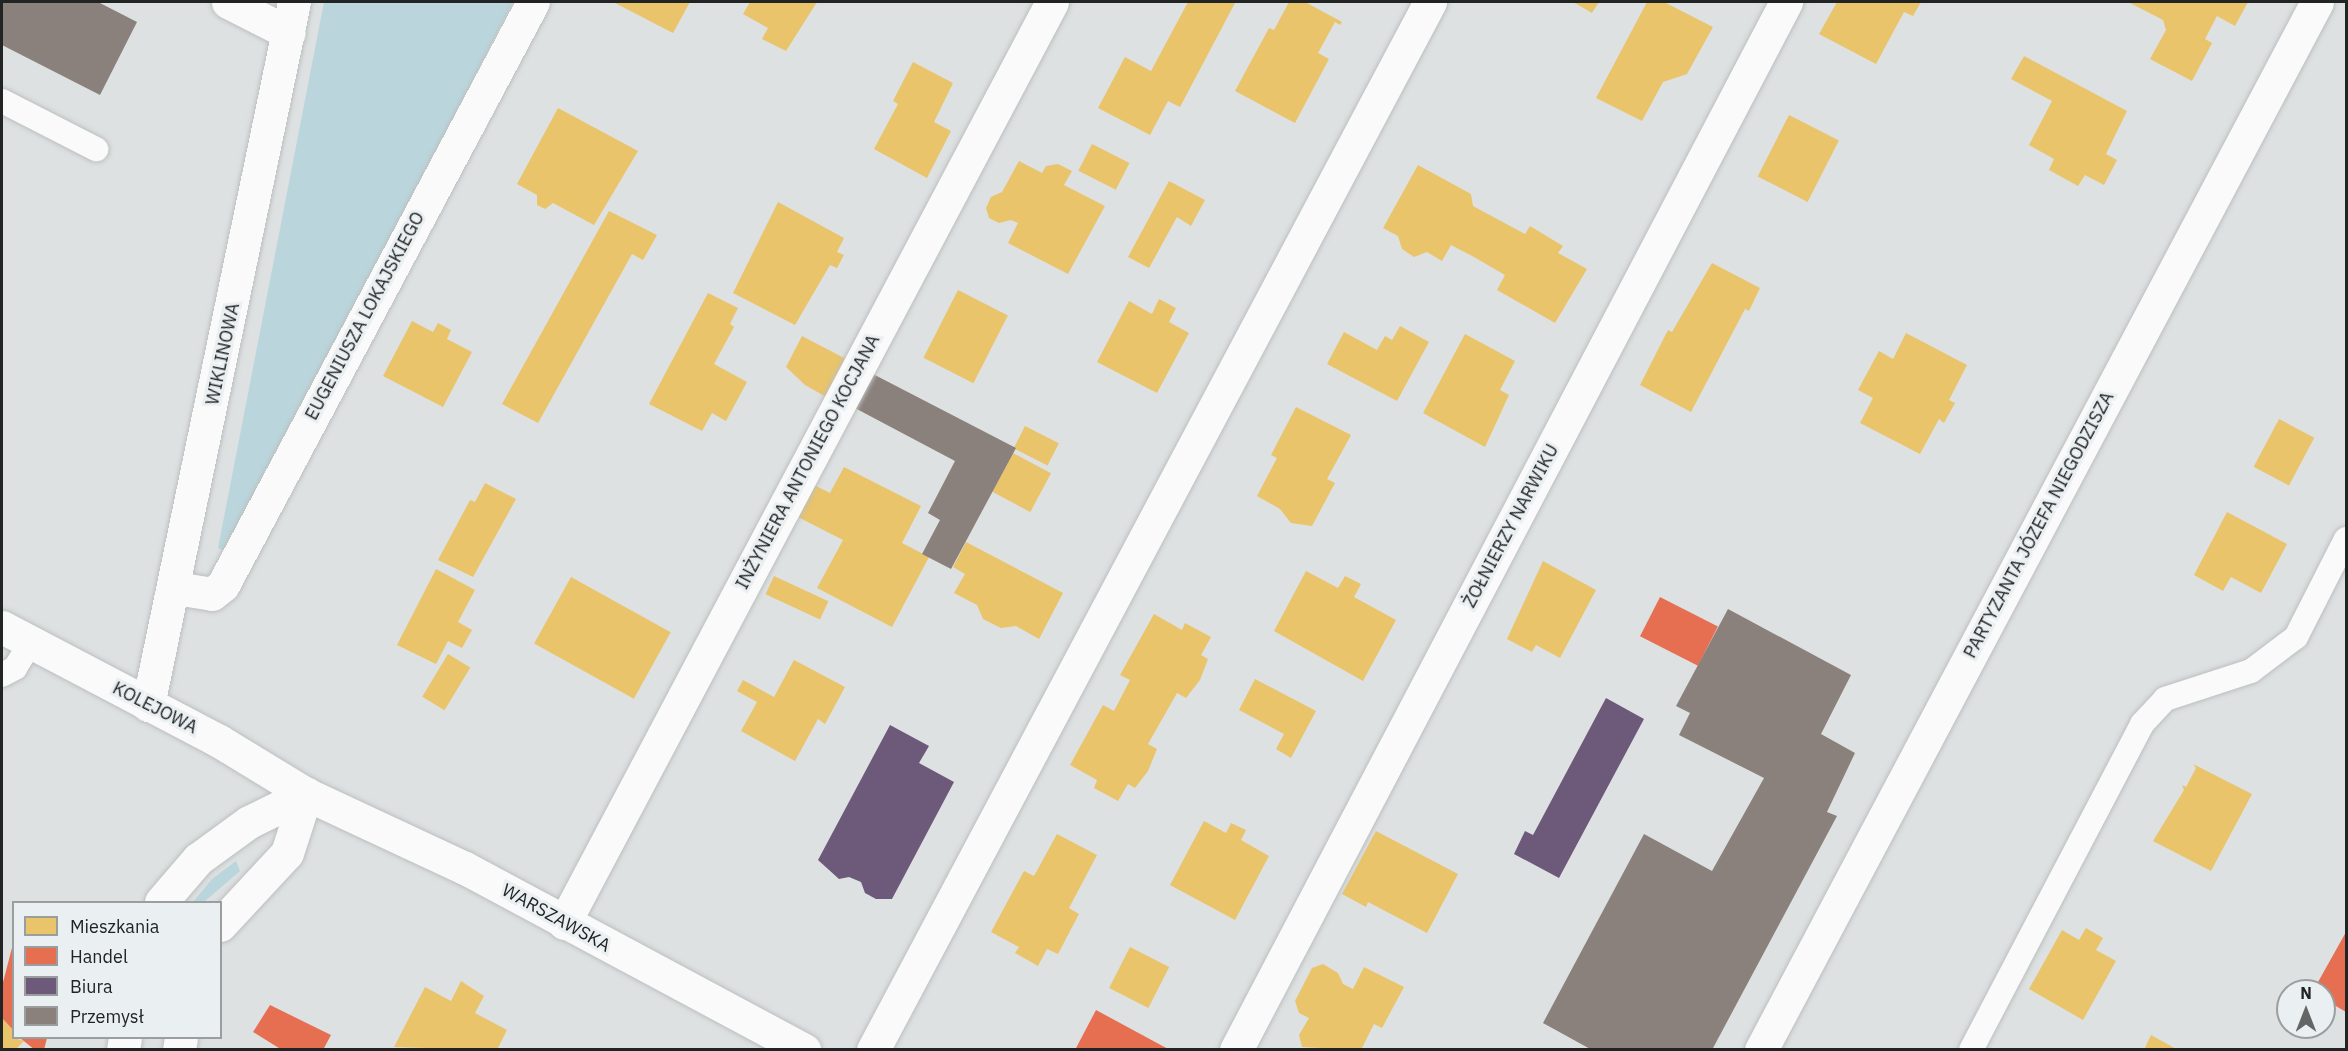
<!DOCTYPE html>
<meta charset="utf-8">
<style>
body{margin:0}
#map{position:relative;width:2348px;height:1051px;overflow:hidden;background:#dee1e2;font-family:"IBM Plex Sans",sans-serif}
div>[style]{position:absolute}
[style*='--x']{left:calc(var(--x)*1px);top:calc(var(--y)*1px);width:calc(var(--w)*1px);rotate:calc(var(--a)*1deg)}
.green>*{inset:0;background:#bad6dc}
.homes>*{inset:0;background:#e9c46a;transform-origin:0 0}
.shops>*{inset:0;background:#e76f51;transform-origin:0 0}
.offices>*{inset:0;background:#6d597a}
.industry>*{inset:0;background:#8a817c}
.roads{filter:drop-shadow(0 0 2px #bcbfbf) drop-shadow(0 0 2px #bcbfbf)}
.service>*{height:24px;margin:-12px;padding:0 12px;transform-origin:12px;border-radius:12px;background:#fafafb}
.minor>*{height:33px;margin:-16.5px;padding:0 16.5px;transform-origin:16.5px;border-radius:16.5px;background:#fafafb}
.tertiary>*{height:33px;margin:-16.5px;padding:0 16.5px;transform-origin:16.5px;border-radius:16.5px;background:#fafafb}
span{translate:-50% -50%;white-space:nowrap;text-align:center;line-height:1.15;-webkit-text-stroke:6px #eaeff1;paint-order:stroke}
.street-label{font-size:18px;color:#222424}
.frame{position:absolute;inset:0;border:3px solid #222424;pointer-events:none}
.legend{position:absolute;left:12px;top:901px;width:210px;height:138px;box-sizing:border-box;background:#eaeff1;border:2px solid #9a9e9f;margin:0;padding:8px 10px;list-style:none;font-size:18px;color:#222424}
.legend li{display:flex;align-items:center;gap:12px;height:30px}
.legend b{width:30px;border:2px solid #9a9e9f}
.north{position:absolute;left:2276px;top:979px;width:60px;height:60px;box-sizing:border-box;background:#eaeff1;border:2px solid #9a9e9f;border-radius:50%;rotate:0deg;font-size:16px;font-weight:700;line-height:24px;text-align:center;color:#222424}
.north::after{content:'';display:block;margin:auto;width:21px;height:27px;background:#646666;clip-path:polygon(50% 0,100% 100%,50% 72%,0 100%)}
</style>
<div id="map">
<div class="green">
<i style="clip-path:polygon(324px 2px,513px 2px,229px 552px,218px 548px)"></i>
<i style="clip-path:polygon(236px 861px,240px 871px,204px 902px,193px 902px,212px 879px)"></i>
</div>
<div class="homes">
<i style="clip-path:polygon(613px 2px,690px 2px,673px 33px)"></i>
<i style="clip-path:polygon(750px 2px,817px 2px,786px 51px,762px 39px,768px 28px,743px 14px)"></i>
<i style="clip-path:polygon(1188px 2px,1235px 3px,1180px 107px,1168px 101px,1150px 135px,1098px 108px,1125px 57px,1151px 71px)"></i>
<i style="clip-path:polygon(1289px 2px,1305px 2px,1342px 22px,1340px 25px,1335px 22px,1318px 53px,1329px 59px,1295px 123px,1235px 91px,1269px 28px,1274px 30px)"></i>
<i style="clip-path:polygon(1573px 2px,1599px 2px,1592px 13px)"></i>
<i style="clip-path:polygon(1647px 2px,1664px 2px,1713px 27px,1687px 74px,1663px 82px,1642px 121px,1596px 98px)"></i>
<i style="clip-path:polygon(1837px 2px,1921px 2px,1913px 16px,1904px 12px,1876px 64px,1819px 34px)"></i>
<i style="clip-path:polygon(2128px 2px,2248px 2px,2235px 26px,2217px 16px,2205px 39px,2212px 43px,2192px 81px,2150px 59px,2166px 30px,2163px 20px)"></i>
<i style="clip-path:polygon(2024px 56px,2127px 111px,2106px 154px,2117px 160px,2104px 185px,2085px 175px,2078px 186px,2049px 170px,2054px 159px,2029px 145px,2052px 101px,2011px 79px)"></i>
<i style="clip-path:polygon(913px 62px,953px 83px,934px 122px,951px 131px,927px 178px,874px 149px,898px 104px,893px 101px)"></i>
<i style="clip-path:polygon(558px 108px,638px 151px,594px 225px,553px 203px,545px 209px,537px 205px,537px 195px,517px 184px)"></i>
<i style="left:1789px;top:115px;width:56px;height:69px;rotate:27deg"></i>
<i style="left:1092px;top:144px;width:42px;height:30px;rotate:27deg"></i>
<i style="clip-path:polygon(1019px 161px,1042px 173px,1046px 166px,1058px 164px,1072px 171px,1064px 185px,1105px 206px,1068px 274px,1008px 243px,1018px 223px,1011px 220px,999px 223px,989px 218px,986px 208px,991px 197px,1002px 192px)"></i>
<i style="clip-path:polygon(1418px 165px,1471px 194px,1473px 206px,1525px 234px,1530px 226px,1563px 246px,1558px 253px,1587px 269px,1555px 323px,1497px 290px,1505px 275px,1474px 257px,1451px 245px,1442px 261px,1427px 252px,1414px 257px,1402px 249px,1398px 236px,1383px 228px)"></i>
<i style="clip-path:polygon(1169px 181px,1205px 200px,1191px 226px,1177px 217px,1149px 268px,1128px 257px)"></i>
<i style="clip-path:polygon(778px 202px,844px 238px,837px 252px,844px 255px,837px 268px,830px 265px,795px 325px,733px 293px)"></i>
<i style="clip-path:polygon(609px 211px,657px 235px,643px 260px,632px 254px,538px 423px,502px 404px)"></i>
<i style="clip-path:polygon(1712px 263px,1760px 288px,1749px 311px,1745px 309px,1691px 412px,1640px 385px,1668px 330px,1672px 332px)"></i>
<i style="left:958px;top:290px;width:56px;height:76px;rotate:27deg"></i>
<i style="clip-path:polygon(708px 293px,738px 308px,730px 324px,734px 327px,714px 364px,747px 382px,726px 421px,712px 413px,702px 431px,649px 404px)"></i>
<i style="clip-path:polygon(1159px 299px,1176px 308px,1169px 322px,1189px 333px,1157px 393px,1097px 362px,1129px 301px,1152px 314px)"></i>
<i style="clip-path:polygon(412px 321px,433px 332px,438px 323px,451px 330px,447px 339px,472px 352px,443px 407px,383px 376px)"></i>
<i style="clip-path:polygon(1400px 326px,1429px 342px,1397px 401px,1327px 364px,1344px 332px,1377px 350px,1385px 336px,1392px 340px)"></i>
<i style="clip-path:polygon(1906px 333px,1967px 365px,1949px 400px,1955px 403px,1944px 423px,1939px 419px,1920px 454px,1860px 423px,1873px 398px,1858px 390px,1879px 351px,1893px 359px)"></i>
<i style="clip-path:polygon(1465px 334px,1515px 361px,1500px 390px,1509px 395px,1485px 447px,1423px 413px)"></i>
<i style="clip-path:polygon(802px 336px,846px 359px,828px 398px,805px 385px,786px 367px)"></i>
<i style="clip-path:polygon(1296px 407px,1351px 435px,1327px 479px,1335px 483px,1312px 526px,1291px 523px,1280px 509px,1257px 496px,1277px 458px,1271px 455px)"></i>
<i style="left:2279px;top:419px;width:40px;height:54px;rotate:28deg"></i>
<i style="left:1025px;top:426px;width:38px;height:25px;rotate:27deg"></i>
<i style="left:1013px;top:453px;width:43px;height:44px;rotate:28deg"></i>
<i style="clip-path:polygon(844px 467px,921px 506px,902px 543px,929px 557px,892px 627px,817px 588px,843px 540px,796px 516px,812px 484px,830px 493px)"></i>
<i style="clip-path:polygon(485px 483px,516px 499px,473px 577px,438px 560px,470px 500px,475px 502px)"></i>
<i style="clip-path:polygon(2227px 512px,2287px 544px,2261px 593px,2231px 577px,2223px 591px,2194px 575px)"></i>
<i style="clip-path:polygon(966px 542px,1063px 593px,1039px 639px,1016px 626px,1001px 628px,983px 619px,977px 605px,954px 593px,965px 574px,953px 567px)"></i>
<i style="clip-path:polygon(1543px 561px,1596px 590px,1560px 658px,1536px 645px,1532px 652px,1507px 639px)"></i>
<i style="clip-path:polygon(436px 569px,475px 590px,458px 622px,472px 630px,462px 648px,448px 641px,436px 664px,397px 645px)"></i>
<i style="clip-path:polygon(1306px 571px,1338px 588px,1345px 576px,1361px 584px,1354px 597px,1396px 620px,1363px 681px,1274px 631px)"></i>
<i style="left:774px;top:576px;width:60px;height:20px;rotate:25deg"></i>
<i style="left:571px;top:577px;width:114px;height:76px;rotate:29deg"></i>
<i style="clip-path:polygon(1154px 614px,1182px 630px,1185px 623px,1211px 637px,1201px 655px,1208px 659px,1200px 680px,1186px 698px,1177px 693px,1148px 744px,1157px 749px,1148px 771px,1135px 788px,1128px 784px,1118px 801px,1094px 788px,1097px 780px,1070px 765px,1103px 705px,1114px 711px,1130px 680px,1120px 675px)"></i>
<i style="left:448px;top:654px;width:26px;height:50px;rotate:31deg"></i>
<i style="clip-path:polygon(794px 660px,845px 687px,825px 724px,818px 719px,795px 761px,741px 731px,757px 702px,737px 691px,743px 680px,774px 697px)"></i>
<i style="clip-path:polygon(1255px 679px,1316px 711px,1291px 758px,1276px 749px,1284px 734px,1239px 710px)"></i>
<i style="clip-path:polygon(2193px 764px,2252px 794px,2211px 871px,2153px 841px,2184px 790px,2182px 785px,2186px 787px,2196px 768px)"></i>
<i style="clip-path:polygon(1204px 821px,1226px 833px,1231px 823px,1246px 830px,1241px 840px,1269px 856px,1235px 920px,1170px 885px)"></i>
<i style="clip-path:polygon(1376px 831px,1458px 874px,1427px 933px,1368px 902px,1366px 907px,1342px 894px)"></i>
<i style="clip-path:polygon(1057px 834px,1097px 855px,1069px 908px,1079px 914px,1058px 954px,1047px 949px,1038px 966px,1015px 953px,1019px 947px,991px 932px,1024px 871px,1034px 876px)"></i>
<i style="clip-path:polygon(2086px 928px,2103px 938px,2096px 950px,2116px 961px,2083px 1020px,2029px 989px,2062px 930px,2079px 940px)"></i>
<i style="left:1130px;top:947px;width:44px;height:46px;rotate:27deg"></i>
<i style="clip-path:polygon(1323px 964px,1338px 973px,1343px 984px,1353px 989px,1364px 967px,1404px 987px,1382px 1028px,1374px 1024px,1361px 1050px,1302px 1047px,1299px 1035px,1309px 1018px,1299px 1013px,1295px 1001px,1312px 968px)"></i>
<i style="clip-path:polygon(461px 981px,484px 996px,475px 1013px,507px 1030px,497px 1050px,394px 1047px,425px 987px,451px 1001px)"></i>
<i style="clip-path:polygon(2px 1018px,14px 1031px,14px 1038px,24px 1041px,15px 1050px,2px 1050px)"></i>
<i style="clip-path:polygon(2151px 1035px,2178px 1050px,2144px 1050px)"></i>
</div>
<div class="shops">
<i style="left:1660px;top:597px;width:65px;height:44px;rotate:27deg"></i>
<i style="clip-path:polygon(2346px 932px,2346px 1012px,2324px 999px,2324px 991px,2313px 991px)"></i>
<i style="clip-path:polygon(13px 944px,14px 944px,14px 1031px,2px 1018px,2px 986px)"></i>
<i style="clip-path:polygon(270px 1005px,331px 1035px,323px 1050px,282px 1050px,253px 1032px)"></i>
<i style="clip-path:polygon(1096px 1010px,1170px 1050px,1075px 1050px)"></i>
<i style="clip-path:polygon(20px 1038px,47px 1038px,44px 1050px,35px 1050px)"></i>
</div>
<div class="offices">
<i style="clip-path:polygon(1606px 698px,1644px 719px,1559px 878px,1514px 854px,1525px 831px,1533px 835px)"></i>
<i style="clip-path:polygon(890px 725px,929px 746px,919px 763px,954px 782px,892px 899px,876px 899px,865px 893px,861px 882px,849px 877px,839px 879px,818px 860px)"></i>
</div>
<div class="industry">
<i style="clip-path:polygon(2px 2px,98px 2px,137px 22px,100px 95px,2px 45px)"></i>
<i style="clip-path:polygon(871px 373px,1016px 448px,951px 569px,922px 554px,940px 520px,928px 513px,955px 461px,853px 407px)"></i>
<i style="clip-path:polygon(1728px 609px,1851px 675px,1821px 734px,1855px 753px,1827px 812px,1837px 816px,1712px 1050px,1592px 1050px,1543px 1023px,1644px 834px,1712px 871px,1764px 778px,1679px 735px,1690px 713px,1676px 706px)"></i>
</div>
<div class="roads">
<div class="service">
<i style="--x:2;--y:101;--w:106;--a:27.1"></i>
<i style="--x:2;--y:675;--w:15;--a:-28"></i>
<i style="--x:15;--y:668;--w:31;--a:-58"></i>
<i style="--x:1971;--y:1050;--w:368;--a:-62.3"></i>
<i style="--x:2142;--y:724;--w:34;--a:-47"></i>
<i style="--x:2165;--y:699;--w:90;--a:-18"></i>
<i style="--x:2251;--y:671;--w:56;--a:-37.1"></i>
<i style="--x:2296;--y:637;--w:110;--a:-63"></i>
</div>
<div class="minor">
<i style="--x:228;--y:2;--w:68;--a:26.9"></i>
<i style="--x:175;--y:588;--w:37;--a:9"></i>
<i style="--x:212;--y:594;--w:14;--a:-39"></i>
<i style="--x:223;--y:585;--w:660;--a:-62"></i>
<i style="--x:2;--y:627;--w:245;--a:27.7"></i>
<i style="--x:219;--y:741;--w:102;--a:31.3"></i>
<i style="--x:148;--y:705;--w:718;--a:-78.27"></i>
<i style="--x:564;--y:923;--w:1042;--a:-62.08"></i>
<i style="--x:873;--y:1050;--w:1187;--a:-62.01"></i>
<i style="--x:1236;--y:1050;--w:1184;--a:-62.31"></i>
<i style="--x:1761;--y:1050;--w:1186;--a:-62.05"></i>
</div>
<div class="tertiary">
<i style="--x:306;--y:794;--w:175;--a:25"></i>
<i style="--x:465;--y:868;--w:385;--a:28.2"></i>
<i style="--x:161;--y:902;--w:57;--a:-49.3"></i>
<i style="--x:198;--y:859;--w:63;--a:-36"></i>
<i style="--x:249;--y:822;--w:64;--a:-26.2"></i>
<i style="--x:220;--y:925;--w:98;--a:-47.1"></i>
<i style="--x:287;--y:853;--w:62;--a:-72.1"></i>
<i style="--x:123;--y:1050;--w:12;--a:-81"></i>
<i style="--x:179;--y:1050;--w:12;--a:-81"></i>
</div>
</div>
<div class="street-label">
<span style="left:365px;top:316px;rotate:-62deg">EUGENIUSZA LOKAJSKIEGO</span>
<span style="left:223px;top:354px;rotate:-78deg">WIKLINOWA</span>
<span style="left:808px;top:462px;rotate:-62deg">INŻYNIERA ANTONIEGO KOCJANA</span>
<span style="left:2039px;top:525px;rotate:-62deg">PARTYZANTA JÓZEFA NIEGODZISZA</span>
<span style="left:1511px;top:526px;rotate:-62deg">ŻOŁNIERZY NARWIKU</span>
<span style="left:155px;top:708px;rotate:27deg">KOLEJOWA</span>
<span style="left:556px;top:918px;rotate:29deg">WARSZAWSKA</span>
</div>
<div class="frame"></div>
<ul class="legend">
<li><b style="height:16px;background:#e9c46a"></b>Mieszkania</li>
<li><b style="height:16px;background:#e76f51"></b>Handel</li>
<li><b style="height:16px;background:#6d597a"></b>Biura</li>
<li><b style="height:16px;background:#8a817c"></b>Przemysł</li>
</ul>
<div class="north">N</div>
</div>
